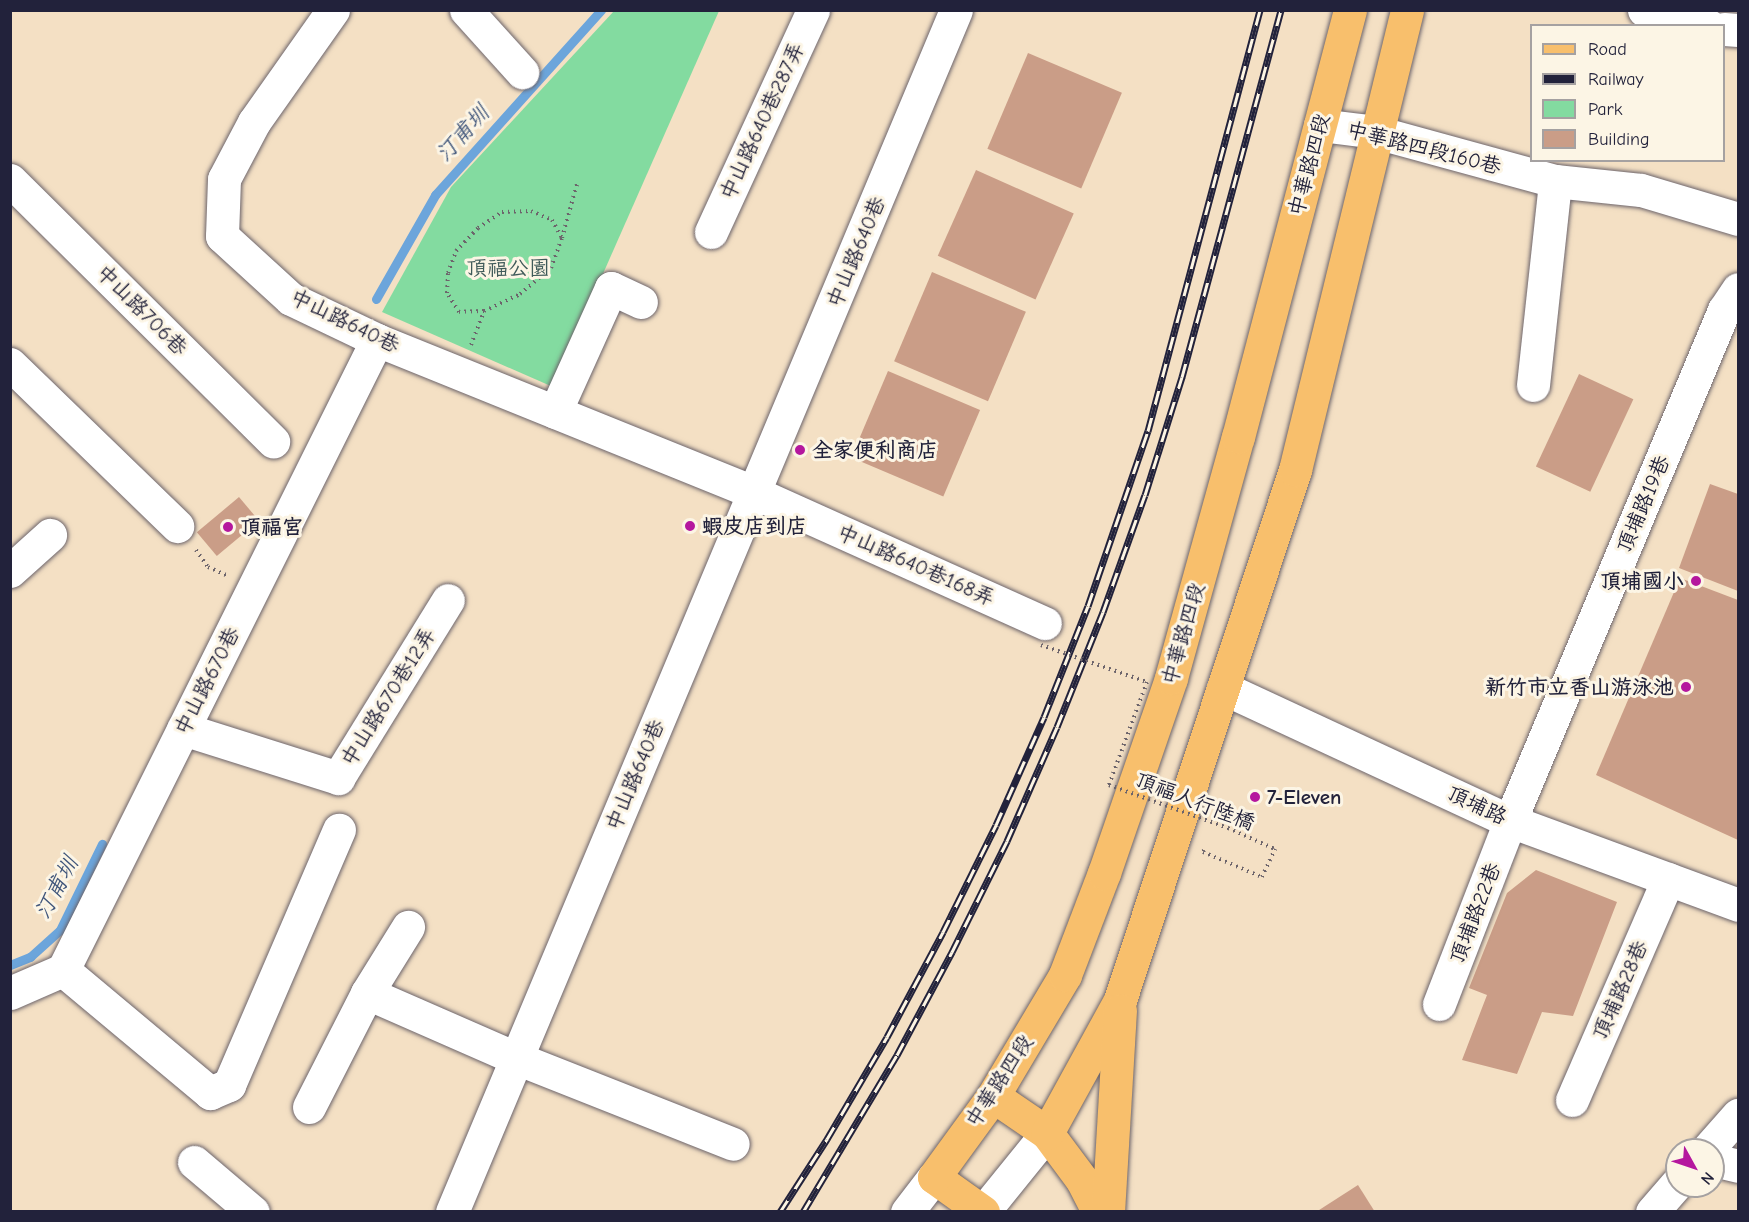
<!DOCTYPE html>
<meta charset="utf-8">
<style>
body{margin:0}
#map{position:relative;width:1749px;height:1222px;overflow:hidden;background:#f4e0c4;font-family:"Comic Neue","LXGW WenKai TC",sans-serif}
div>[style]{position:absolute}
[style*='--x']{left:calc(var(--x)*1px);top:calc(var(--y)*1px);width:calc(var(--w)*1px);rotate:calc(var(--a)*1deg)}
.green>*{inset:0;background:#83dba0}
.stream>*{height:9px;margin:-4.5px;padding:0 4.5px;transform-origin:4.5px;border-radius:4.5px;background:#6ca5db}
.building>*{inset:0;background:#ca9d87;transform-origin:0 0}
.path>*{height:4px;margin-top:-2px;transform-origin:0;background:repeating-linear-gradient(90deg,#6c646b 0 1.5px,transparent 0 6px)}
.roads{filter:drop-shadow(0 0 2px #6c646b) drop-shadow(0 0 2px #6c646b)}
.minor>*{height:33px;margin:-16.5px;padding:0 16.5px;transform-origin:16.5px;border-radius:16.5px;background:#fff}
.major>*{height:33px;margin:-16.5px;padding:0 16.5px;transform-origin:16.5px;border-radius:16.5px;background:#f8bf6c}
.rail>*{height:7px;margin-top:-3.5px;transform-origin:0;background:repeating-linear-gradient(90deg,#fcf5e5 0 14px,#22223b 0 28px);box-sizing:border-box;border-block:2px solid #22223b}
.path-bridge>*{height:4px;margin-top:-2px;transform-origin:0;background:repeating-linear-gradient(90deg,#6c646b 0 1.5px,transparent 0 6px)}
.dots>*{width:16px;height:16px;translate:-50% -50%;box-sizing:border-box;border:3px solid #fcf5e5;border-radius:50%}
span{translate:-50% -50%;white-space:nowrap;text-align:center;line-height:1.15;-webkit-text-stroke:6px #fcf5e5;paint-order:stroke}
.street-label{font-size:21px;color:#22223b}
.park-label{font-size:21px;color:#3f5a59}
.poi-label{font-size:21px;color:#22223b;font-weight:700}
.left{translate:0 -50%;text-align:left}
.right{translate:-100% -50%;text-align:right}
.water-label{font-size:22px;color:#40567b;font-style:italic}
.frame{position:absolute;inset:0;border:12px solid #22223b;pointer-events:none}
.legend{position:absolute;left:1530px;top:24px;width:195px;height:138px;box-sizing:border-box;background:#fcf5e5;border:2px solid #a5a1a1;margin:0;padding:8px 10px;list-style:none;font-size:18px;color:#22223b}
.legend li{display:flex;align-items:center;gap:12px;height:30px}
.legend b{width:30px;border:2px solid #a5a1a1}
.north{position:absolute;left:1665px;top:1138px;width:60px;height:60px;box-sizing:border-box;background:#fcf5e5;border:2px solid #a5a1a1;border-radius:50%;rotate:130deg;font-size:16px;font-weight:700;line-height:24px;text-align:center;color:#22223b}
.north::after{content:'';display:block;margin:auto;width:21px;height:27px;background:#b5179e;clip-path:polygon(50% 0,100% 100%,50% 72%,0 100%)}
</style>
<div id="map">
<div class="green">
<i style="clip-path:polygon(614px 11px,719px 11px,553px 387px,382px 312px,451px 187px)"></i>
</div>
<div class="stream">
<i style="--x:376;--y:299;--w:120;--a:-60.4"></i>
<i style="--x:435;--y:195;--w:249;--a:-48.1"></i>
<i style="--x:10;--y:965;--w:22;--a:-22"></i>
<i style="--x:30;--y:957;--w:40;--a:-42"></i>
<i style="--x:60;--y:930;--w:96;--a:-64"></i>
</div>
<div class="building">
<i style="left:1028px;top:53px;width:102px;height:104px;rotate:23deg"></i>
<i style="left:976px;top:170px;width:107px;height:94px;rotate:24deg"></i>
<i style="left:932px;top:272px;width:102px;height:97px;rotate:23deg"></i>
<i style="left:888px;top:371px;width:100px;height:94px;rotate:23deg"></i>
<i style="left:1579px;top:374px;width:60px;height:102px;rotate:25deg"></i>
<i style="clip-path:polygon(1710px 484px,1738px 494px,1738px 591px,1679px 568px)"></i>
<i style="left:239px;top:497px;width:31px;height:55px;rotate:50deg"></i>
<i style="clip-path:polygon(1680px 578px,1738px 600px,1738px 840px,1596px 775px)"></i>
<i style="clip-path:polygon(1536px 870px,1617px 902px,1573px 1016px,1542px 1012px,1517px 1074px,1462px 1060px,1487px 995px,1469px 988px,1507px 893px)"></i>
<i style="clip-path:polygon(1358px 1185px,1375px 1212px,1316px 1212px)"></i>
</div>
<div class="path">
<i style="--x:484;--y:311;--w:25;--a:178"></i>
<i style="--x:459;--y:312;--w:22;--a:-122"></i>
<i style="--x:447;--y:293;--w:20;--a:-87"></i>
<i style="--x:448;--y:273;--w:23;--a:-70"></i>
<i style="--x:456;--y:251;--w:32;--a:-46"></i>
<i style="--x:478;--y:228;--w:29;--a:-34"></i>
<i style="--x:502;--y:212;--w:29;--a:-2"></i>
<i style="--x:531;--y:211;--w:23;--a:23"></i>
<i style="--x:552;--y:220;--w:21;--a:61"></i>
<i style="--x:471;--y:345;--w:36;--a:-69"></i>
<i style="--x:484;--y:311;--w:40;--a:-25"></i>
<i style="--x:520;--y:294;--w:40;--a:-40"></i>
<i style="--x:551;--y:268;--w:32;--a:-70"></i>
<i style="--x:562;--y:238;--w:56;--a:-74.5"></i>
<i style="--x:196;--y:550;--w:21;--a:55"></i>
<i style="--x:208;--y:567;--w:20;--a:24"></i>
<i style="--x:1204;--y:850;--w:2;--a:117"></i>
<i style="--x:1203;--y:852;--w:64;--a:23"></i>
<i style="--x:1262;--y:877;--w:31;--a:-65"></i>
</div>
<div class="roads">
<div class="minor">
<i style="--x:333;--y:10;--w:137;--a:125.2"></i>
<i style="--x:254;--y:122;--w:64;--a:117.8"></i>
<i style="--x:224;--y:179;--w:57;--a:92"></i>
<i style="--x:222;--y:236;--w:93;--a:42.4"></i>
<i style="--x:291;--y:299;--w:95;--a:25.5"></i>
<i style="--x:377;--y:340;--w:406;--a:22"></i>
<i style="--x:753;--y:492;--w:320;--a:24.2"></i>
<i style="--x:466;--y:10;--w:84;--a:47.9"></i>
<i style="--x:1644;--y:10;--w:67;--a:13.8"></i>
<i style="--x:1724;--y:29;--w:14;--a:4"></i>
<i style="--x:1320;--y:125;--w:56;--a:7.1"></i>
<i style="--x:1376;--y:132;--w:186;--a:15.3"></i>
<i style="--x:1555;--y:181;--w:86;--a:6"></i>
<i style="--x:1641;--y:190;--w:101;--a:16.6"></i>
<i style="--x:10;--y:180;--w:371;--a:44.8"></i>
<i style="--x:711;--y:232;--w:244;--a:-65.3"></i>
<i style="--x:10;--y:364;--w:233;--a:44.1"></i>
<i style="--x:1533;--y:385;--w:205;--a:-83.8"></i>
<i style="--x:555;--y:412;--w:136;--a:-65.7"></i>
<i style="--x:611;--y:288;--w:33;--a:25"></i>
<i style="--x:10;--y:571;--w:54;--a:-42"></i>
<i style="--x:1223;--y:688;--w:316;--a:24.9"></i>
<i style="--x:1510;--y:821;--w:243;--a:20.2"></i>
<i style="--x:183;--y:729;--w:163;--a:17.5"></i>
<i style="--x:338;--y:778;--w:209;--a:-58.3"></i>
<i style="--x:63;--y:970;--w:192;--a:39.9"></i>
<i style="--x:210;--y:1093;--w:21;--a:-23"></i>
<i style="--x:229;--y:1085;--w:278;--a:-66.7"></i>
<i style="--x:10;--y:993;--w:58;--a:-23.5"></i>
<i style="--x:63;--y:970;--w:704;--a:-63.51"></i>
<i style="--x:367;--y:993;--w:163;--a:23.6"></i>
<i style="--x:516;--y:1058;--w:233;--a:21.6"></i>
<i style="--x:1439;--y:1004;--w:196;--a:-68.8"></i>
<i style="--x:1510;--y:821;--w:554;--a:-67.28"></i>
<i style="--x:1724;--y:310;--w:25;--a:-56"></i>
<i style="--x:1572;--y:1100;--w:241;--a:-66.5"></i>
<i style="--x:309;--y:1107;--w:128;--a:-63"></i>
<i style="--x:367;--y:993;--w:78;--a:-58.2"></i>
<i style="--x:1707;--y:1150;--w:47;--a:-48.5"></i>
<i style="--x:1713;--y:1160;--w:26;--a:13"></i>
<i style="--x:194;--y:1162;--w:77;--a:40.3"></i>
<i style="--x:452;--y:1212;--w:1303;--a:-67.25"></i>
<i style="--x:907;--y:1212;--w:44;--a:-52.4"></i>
<i style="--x:983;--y:1212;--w:102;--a:-51"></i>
<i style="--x:1652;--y:1212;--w:38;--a:-49"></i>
</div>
<div class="major">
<i style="--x:993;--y:1096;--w:65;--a:34.4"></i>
<i style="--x:1047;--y:1133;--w:59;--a:53.3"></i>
<i style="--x:1082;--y:1180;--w:36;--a:63"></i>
<i style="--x:1047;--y:1133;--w:152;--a:-61.2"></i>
<i style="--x:1120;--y:1000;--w:558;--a:-71.73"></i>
<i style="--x:1295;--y:470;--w:473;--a:-76.3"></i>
<i style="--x:983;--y:1212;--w:60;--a:-144.5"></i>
<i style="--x:934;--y:1177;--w:100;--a:-53.9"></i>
<i style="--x:993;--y:1096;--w:141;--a:-59.2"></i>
<i style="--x:1065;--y:975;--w:109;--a:-69.1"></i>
<i style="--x:1104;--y:873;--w:206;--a:-71"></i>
<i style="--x:1171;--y:678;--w:250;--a:-74.5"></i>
<i style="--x:1238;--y:437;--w:441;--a:-75.3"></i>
<i style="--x:1108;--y:1212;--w:202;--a:-86.6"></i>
</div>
</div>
<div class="rail">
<i style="--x:780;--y:1212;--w:87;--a:-57.2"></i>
<i style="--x:827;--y:1139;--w:118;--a:-59.5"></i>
<i style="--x:887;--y:1037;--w:119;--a:-61.9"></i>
<i style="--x:943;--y:932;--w:119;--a:-63.6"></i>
<i style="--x:996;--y:825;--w:118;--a:-66"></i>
<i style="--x:1044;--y:717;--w:119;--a:-68.4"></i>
<i style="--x:1088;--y:606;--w:185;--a:-71.1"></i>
<i style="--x:1148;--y:431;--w:436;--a:-75.1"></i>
<i style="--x:803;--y:1212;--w:183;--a:-59.1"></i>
<i style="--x:897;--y:1055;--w:117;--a:-61.9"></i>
<i style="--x:952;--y:952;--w:124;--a:-63.6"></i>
<i style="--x:1007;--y:841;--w:124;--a:-66.3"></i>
<i style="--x:1057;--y:727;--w:124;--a:-68.2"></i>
<i style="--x:1103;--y:612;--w:124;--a:-70.3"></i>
<i style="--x:1145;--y:495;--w:124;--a:-72.6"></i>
<i style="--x:1182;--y:377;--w:380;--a:-74.9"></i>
</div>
<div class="path-bridge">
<i style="--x:1041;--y:645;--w:112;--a:19.2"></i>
<i style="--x:1147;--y:682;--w:110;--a:110.3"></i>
<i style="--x:1109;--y:785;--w:127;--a:19.9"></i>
<i style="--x:1228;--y:828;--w:51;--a:24.1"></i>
</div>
<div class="dots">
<i style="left:800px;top:450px;background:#b5179e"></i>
<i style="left:690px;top:526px;background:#b5179e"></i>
<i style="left:228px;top:527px;background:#b5179e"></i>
<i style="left:1696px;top:581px;background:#b5179e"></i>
<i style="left:1686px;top:687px;background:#b5179e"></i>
<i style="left:1255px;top:797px;background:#b5179e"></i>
</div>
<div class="street-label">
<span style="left:762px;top:121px;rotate:-65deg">中山路640巷287弄</span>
<span style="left:1424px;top:148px;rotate:14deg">中華路四段160巷</span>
<span style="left:1309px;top:165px;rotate:-75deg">中華路四段</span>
<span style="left:856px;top:252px;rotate:-67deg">中山路640巷</span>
<span style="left:142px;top:310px;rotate:45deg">中山路706巷</span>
<span style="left:345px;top:321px;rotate:26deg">中山路640巷</span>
<span style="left:1643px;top:504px;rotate:-67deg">頂埔路19巷</span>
<span style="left:916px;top:565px;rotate:24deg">中山路640巷168弄</span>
<span style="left:1183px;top:634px;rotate:-74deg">中華路四段</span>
<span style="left:207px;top:681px;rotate:-63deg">中山路670巷</span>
<span style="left:388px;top:697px;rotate:-58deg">中山路670巷12弄</span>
<span style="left:635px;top:775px;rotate:-67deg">中山路640巷</span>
<span style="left:1195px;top:801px;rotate:21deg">頂福人行陸橋</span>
<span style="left:1477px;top:805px;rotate:25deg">頂埔路</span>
<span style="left:1475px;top:913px;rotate:-69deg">頂埔路22巷</span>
<span style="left:1620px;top:990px;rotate:-66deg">頂埔路28巷</span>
<span style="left:999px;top:1081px;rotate:-57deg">中華路四段</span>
</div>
<div class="park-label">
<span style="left:508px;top:268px">頂福公園</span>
</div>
<div class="poi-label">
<span class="left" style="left:812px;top:450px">全家便利商店</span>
<span class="left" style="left:702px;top:526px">蝦皮店到店</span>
<span class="left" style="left:240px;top:527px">頂福宫</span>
<span class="right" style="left:1684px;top:581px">頂埔國小</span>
<span class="right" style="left:1674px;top:687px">新竹市立香山游泳池</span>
<span class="left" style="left:1267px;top:797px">7-Eleven</span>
</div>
<div class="water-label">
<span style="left:463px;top:134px;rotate:-48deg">汀甫圳</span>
<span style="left:57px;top:888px;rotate:-62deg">汀甫圳</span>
</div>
<div class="frame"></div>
<ul class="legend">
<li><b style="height:8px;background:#f8bf6c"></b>Road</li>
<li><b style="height:8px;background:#22223b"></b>Railway</li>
<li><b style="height:16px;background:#83dba0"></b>Park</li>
<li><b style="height:16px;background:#ca9d87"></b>Building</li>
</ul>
<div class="north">N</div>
</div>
